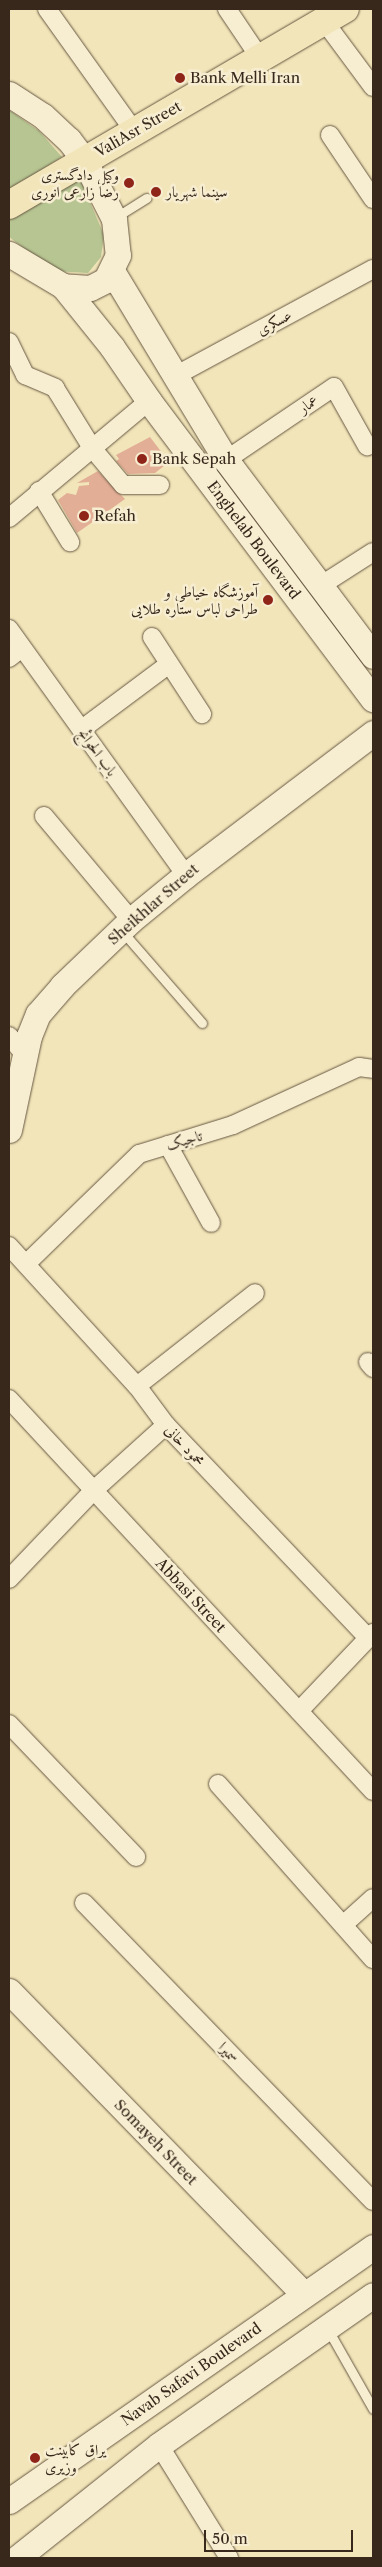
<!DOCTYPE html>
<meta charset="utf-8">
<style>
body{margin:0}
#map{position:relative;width:382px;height:2567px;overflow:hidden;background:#f2e5b9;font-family:"Libre Caslon Text",Amiri,serif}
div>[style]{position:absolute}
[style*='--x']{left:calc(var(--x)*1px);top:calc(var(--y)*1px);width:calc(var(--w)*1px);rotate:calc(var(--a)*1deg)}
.green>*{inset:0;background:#b7c592}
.building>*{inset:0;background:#e2ae95}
.roads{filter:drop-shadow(0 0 1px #665742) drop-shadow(0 0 1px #665742)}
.lane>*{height:9px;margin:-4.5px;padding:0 4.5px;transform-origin:4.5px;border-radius:4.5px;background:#f7eed2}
.street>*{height:18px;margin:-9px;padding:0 9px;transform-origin:9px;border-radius:9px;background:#f7eed2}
.secondary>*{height:25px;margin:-12.5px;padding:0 12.5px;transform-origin:12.5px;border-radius:12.5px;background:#f7eed2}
.primary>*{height:28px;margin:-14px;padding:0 14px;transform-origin:14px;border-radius:14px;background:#f2e5b9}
.dots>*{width:14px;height:14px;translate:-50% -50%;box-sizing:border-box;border:2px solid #f7eed2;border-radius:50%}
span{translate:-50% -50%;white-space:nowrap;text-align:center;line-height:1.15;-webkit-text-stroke:5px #f7eed2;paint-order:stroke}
.poi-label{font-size:15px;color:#37281b}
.left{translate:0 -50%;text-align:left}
.right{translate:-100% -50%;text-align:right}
.street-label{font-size:15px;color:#37281b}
.frame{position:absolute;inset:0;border:10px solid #37281b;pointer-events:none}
.scale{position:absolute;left:204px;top:2530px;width:149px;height:22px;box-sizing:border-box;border:2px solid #37281b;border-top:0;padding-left:6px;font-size:15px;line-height:18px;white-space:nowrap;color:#37281b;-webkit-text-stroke:4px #f7eed2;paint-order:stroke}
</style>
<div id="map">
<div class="green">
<i style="clip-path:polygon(9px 110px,39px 131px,62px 157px,9px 190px)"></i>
<i style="clip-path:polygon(80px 179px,104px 235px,101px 257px,88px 273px,55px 271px,9px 237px,9px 220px)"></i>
</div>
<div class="building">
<i style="clip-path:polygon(150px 437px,169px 462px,155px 473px,128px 474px,116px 461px,119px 459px,116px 455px)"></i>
<i style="clip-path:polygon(98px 471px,125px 499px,77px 533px,58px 500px,67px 493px,76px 495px,79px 486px,89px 485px,89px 482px,77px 483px)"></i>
</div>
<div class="roads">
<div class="lane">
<i style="--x:116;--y:217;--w:36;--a:-32"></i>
<i style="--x:122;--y:931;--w:122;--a:49"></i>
<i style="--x:327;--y:2328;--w:93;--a:60.4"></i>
</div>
<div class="street">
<i style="--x:47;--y:9;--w:150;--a:54.5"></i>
<i style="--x:227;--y:9;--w:59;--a:56"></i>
<i style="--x:324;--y:21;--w:82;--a:53.4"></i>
<i style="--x:330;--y:135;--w:77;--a:56.1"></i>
<i style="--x:9;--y:342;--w:37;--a:64"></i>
<i style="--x:25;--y:375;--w:33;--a:23"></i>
<i style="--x:55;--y:388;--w:70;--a:58.3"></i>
<i style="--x:92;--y:448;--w:48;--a:50"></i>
<i style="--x:123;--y:485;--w:37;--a:0"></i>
<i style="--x:175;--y:376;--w:225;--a:-28.4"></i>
<i style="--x:226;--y:460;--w:130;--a:-34.1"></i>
<i style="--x:334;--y:387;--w:68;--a:60.8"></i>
<i style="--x:39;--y:491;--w:60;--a:58.7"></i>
<i style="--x:9;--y:518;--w:182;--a:-39.9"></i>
<i style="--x:320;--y:586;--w:63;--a:-32.7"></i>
<i style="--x:9;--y:629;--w:303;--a:54.3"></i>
<i style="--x:152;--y:637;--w:92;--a:57"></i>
<i style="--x:9;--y:658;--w:16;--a:-38"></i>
<i style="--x:82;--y:729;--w:107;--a:-36.7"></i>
<i style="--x:44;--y:816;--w:136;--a:50.1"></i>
<i style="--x:9;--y:1036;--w:25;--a:50"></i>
<i style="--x:168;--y:1145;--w:89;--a:61.1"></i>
<i style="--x:9;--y:1246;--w:190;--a:47.6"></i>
<i style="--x:137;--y:1386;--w:49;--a:53.4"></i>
<i style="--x:166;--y:1425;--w:294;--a:46.5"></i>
<i style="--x:26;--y:1264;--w:158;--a:-44.2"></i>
<i style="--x:139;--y:1154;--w:98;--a:-17.1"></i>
<i style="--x:233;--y:1125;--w:139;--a:-24.7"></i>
<i style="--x:359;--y:1067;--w:14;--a:8"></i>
<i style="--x:368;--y:1362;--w:8;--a:50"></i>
<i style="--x:137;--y:1386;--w:150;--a:-38.2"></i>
<i style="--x:9;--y:1399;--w:535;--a:47.12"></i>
<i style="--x:9;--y:1579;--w:123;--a:-46.3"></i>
<i style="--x:94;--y:1490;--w:97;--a:-42.1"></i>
<i style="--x:299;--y:1711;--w:108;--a:-46.5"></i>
<i style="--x:9;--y:1724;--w:184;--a:46.3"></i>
<i style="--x:218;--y:1784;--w:234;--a:48.5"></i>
<i style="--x:84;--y:1903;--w:415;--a:45.9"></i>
<i style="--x:343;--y:1925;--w:40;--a:-42"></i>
<i style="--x:159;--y:2445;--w:133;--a:58.2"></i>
</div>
<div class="secondary">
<i style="--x:9;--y:94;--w:40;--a:32.9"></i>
<i style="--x:43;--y:116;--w:35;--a:43"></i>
<i style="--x:69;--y:140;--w:25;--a:53"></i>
<i style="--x:84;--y:160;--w:66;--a:63"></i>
<i style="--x:114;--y:219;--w:36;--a:84"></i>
<i style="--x:118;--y:255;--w:28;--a:116"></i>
<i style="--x:106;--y:280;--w:18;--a:153"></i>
<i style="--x:90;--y:288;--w:27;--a:-176"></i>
<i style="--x:63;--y:286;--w:63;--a:-149.3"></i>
<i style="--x:112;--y:271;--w:221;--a:58.9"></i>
<i style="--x:226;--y:460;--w:245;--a:53.1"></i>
<i style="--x:63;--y:286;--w:78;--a:51.2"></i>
<i style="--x:112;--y:347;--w:65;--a:55.6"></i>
<i style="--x:149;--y:401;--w:373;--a:53.1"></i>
<i style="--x:9;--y:1130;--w:96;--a:-78"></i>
<i style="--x:29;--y:1036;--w:24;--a:-68"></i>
<i style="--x:38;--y:1014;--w:37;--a:-49"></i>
<i style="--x:62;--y:986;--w:95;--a:-43.7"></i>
<i style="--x:131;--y:920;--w:71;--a:-39.3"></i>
<i style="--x:186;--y:875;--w:235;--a:-37.2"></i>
<i style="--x:9;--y:1991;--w:423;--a:45.8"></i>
<i style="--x:9;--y:2501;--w:444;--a:-34.9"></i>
<i style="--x:17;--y:2558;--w:181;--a:-38.5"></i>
<i style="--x:159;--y:2445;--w:261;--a:-35"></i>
</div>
<div class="primary">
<i style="--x:9;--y:205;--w:389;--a:-30.3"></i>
</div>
</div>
<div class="dots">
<i style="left:180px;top:78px;background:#8f2418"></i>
<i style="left:129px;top:183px;background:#8f2418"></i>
<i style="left:156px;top:192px;background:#8f2418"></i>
<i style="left:142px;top:459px;background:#8f2418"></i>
<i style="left:84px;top:516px;background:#8f2418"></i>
<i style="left:268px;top:600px;background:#8f2418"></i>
<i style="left:35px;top:2458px;background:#8f2418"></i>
</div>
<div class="poi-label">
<span class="left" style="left:190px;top:78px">Bank Melli Iran</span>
<span class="right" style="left:119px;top:183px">وکیل دادگستری<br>رضا زارعی انوری</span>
<span class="left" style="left:166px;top:192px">سینما شهریار</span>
<span class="left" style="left:152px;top:459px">Bank Sepah</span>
<span class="left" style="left:94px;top:516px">Refah</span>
<span class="right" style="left:258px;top:600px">آموزشگاه خیاطی و<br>طراحی لباس ستاره طلایی</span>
<span class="left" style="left:45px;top:2458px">یراق کابینت<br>وزیری</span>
</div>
<div class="street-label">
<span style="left:138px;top:129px;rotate:-30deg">ValiAsr Street</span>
<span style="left:274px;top:322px;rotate:-28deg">عسکری</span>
<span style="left:308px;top:404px;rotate:-34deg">عمار</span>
<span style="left:254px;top:540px;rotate:53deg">Enghelab Boulevard</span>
<span style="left:98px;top:752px;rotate:54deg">باب الحوائج</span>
<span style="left:153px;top:904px;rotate:-41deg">Sheikhlar Street</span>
<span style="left:184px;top:1140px;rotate:-16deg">تاجیک</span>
<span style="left:185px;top:1445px;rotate:47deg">محمود خانی</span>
<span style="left:191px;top:1595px;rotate:47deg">Abbasi Street</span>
<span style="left:229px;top:2052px;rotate:46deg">سمیرا</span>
<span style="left:156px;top:2142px;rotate:46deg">Somayeh Street</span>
<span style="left:191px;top:2374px;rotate:-35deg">Navab Safavi Boulevard</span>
</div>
<div class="frame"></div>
<div class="scale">50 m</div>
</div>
